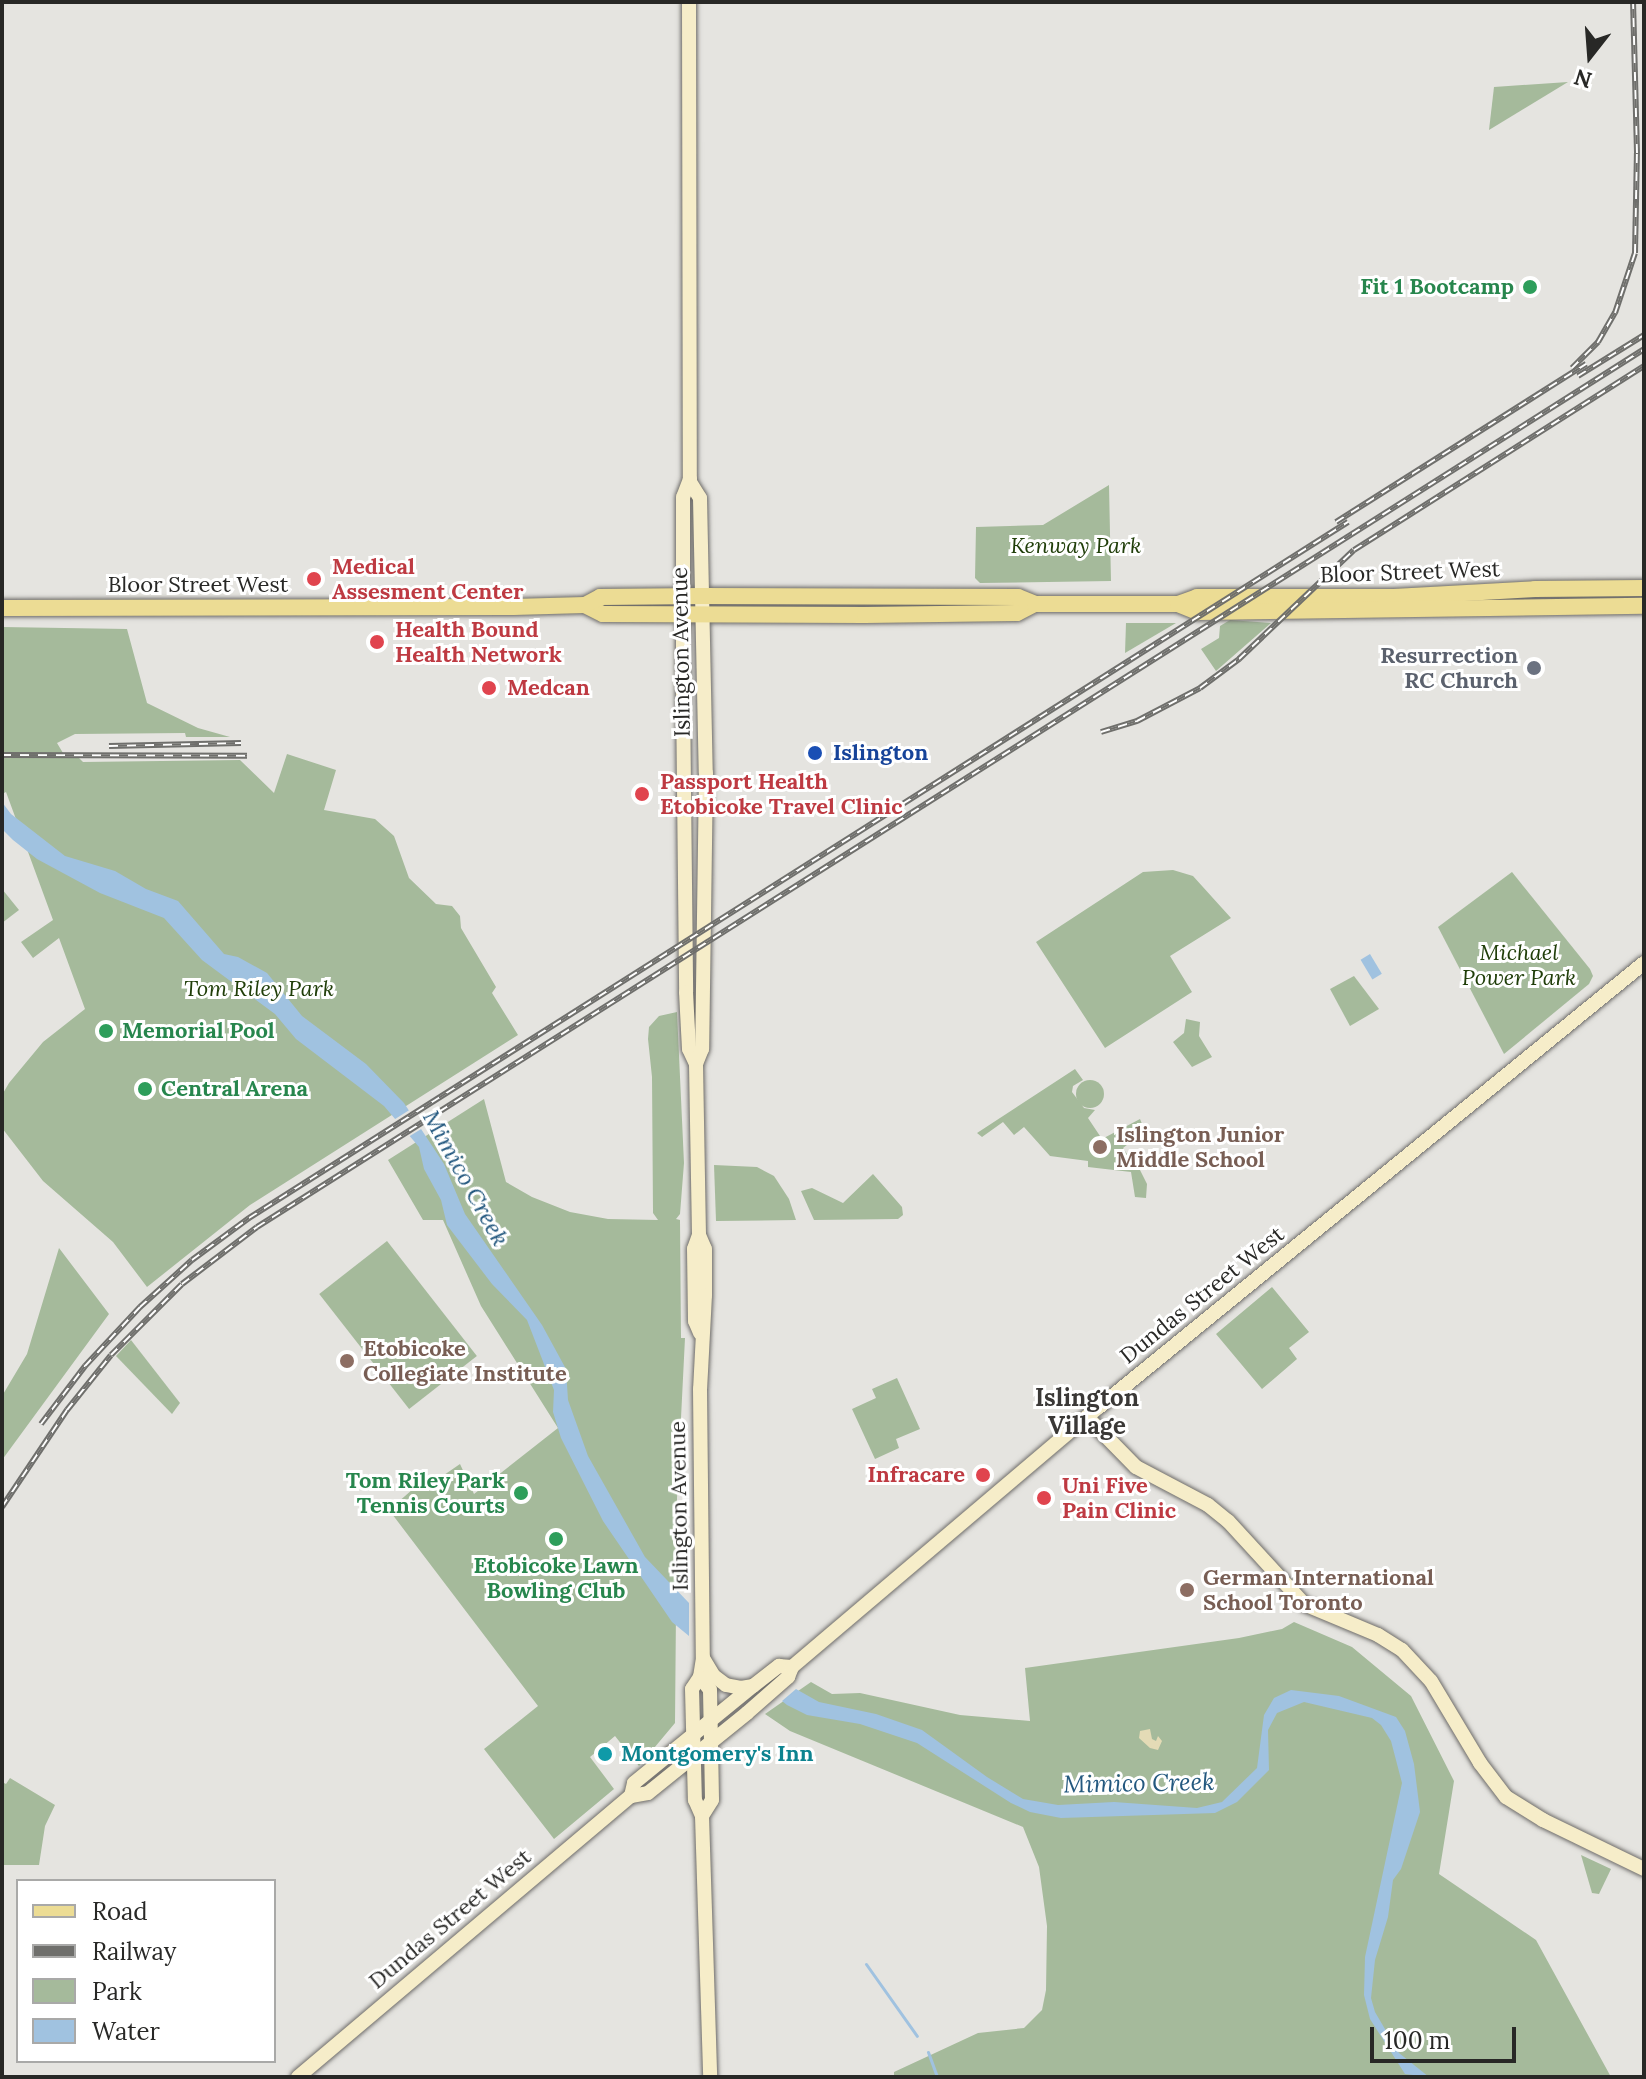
<!DOCTYPE html>
<style>
body{margin:0}
#map{position:relative;width:1646px;height:2079px;overflow:hidden;background:#e5e4e0;font-family:Lora,serif}
div>[style]{position:absolute}
[style*='--x']{left:calc(var(--x)*1px);top:calc(var(--y)*1px);width:calc(var(--w)*1px);rotate:calc(var(--a)*1deg)}
.green>*{inset:0;background:#a5ba9b;transform-origin:0 0}
.round{border-radius:50%}
.sand>*{inset:0;background:#e4dbb6}
.water>*{inset:0;background:#a0c2e0;transform-origin:0 0}
.pier>*{inset:0;background:#e5e4e0}
.stream>*{height:3px;margin:-1.5px;padding:0 1.5px;transform-origin:1.5px;border-radius:1.5px;background:#a0c2e0}
.roads{filter:drop-shadow(0 0 2px #6e6c69) drop-shadow(0 0 2px #6e6c69)}
.secondary>*{height:14px;margin:-7px;padding:0 7px;transform-origin:7px;border-radius:7px;background:#f6edc9}
.primary>*{height:16px;margin:-8px;padding:0 8px;transform-origin:8px;border-radius:8px;background:#ecdc94}
.rail>*{height:6px;margin-top:-3px;transform-origin:0;background:repeating-linear-gradient(90deg,#fff 0 9px,#6f6f6c 0 18px);box-sizing:border-box;border-block:2px solid #6f6f6c}
.dots>*{width:22px;height:22px;translate:-50% -50%;box-sizing:border-box;border:4px solid #fff;border-radius:50%}
span{translate:-50% -50%;white-space:nowrap;text-align:center;line-height:1.15;-webkit-text-stroke:6px #fff;paint-order:stroke}
.leisure-label{font-size:22px;color:#27864d;font-weight:700}
.right{translate:-100% -50%;text-align:right}
.left{translate:0 -50%;text-align:left}
.park-label{font-size:22px;color:#203e09;font-style:italic}
.health-label{font-size:22px;color:#be3a42;font-weight:700}
.street-label{font-size:22px;color:#282826}
.worship-label{font-size:22px;color:#5b616d;font-weight:700}
.transit-label{font-size:22px;color:#164399;font-weight:700}
.education-label{font-size:22px;color:#785e54;font-weight:700}
.culture-label{font-size:22px;color:#0d838f;font-weight:700}
.water-label{font-size:24px;color:#23587f;font-style:italic}
.neighbourhood-label{font-size:24px;color:#3a3836;font-weight:700}
.frame{position:absolute;inset:0;border:4px solid #282826;pointer-events:none}
.legend{position:absolute;left:16px;top:1879px;width:260px;height:184px;box-sizing:border-box;background:#fff;border:2px solid #a9a9a8;margin:0;padding:10px 14px;list-style:none;font-size:24px;color:#282826}
.legend li{display:flex;align-items:center;gap:16px;height:40px}
.legend b{width:40px;border:2px solid #a9a9a8}
.north{position:absolute;left:1550px;top:16px;width:80px;height:80px;-webkit-text-stroke:6px #fff;paint-order:stroke;rotate:197deg;font-size:22px;font-weight:700;line-height:32px;text-align:center;color:#282826}
.north::after{content:'';display:block;margin:auto;width:28px;height:36px;background:#282826;clip-path:polygon(50% 0,100% 100%,50% 72%,0 100%)}
.scale{position:absolute;left:1370px;top:2027px;width:146px;height:36px;box-sizing:border-box;border:4px solid #282826;border-top:0;padding-left:10px;font-size:24px;line-height:28px;white-space:nowrap;color:#282826;-webkit-text-stroke:6px #fff;paint-order:stroke}
</style>
<div id="map">
<div class="green">
<i style="clip-path:polygon(1568px 82px,1489px 130px,1494px 87px)"></i>
<i style="clip-path:polygon(1109px 485px,1111px 581px,980px 583px,975px 578px,976px 527px,1043px 525px)"></i>
<i style="clip-path:polygon(1230px 620px,1271px 623px,1216px 671px,1201px 649px,1219px 638px,1220px 626px)"></i>
<i style="clip-path:polygon(1126px 623px,1176px 623px,1125px 653px)"></i>
<i style="clip-path:polygon(2px 627px,127px 629px,147px 703px,198px 728px,230px 737px,186px 737px,185px 733px,75px 734px,57px 743px,66px 758px,79px 758px,83px 762px,240px 760px,274px 793px,287px 754px,336px 770px,324px 810px,375px 819px,394px 836px,409px 878px,436px 904px,452px 906px,460px 916px,461px 928px,496px 987px,492px 993px,518px 1035px,250px 1205px,147px 1287px,113px 1242px,43px 1181px,2px 1128px,2px 1095px,9px 1083px,43px 1042px,85px 1009px,59px 938px,33px 958px,21px 942px,53px 920px,6px 792px,2px 794px)"></i>
<i style="clip-path:polygon(1173px 870px,1193px 876px,1231px 918px,1170px 956px,1192px 992px,1105px 1048px,1036px 942px,1143px 872px)"></i>
<i style="clip-path:polygon(1512px 872px,1590px 969px,1593px 976px,1589px 984px,1504px 1054px,1438px 927px)"></i>
<i style="clip-path:polygon(2px 889px,19px 910px,2px 923px)"></i>
<i style="clip-path:polygon(1354px 976px,1379px 1009px,1350px 1026px,1330px 989px)"></i>
<i style="clip-path:polygon(677px 1012px,684px 1163px,680px 1214px,676px 1219px,680px 1220px,681px 1338px,685px 1338px,677px 1498px,675px 1723px,639px 1766px,615px 1736px,590px 1757px,614px 1789px,554px 1839px,484px 1749px,538px 1706px,389px 1510px,421px 1482px,428px 1486px,460px 1464px,474px 1494px,558px 1428px,481px 1306px,443px 1220px,423px 1220px,388px 1160px,484px 1099px,506px 1182px,532px 1197px,570px 1212px,608px 1219px,658px 1220px,653px 1213px,652px 1077px,648px 1039px,649px 1027px,659px 1016px)"></i>
<i style="clip-path:polygon(1186px 1019px,1200px 1022px,1199px 1036px,1212px 1057px,1192px 1067px,1173px 1042px,1184px 1033px)"></i>
<i style="clip-path:polygon(1075px 1069px,1083px 1080px,1073px 1086px,1072px 1092px,1084px 1108px,1095px 1110px,1088px 1118px,1102px 1139px,1140px 1119px,1145px 1131px,1123px 1148px,1129px 1157px,1133px 1156px,1147px 1184px,1146px 1198px,1135px 1197px,1131px 1172px,1088px 1167px,1088px 1161px,1050px 1156px,1024px 1127px,1014px 1135px,1003px 1122px,982px 1137px,977px 1133px)"></i>
<i class="round" style="left:1076px;top:1080px;width:28px;height:28px"></i>
<i style="clip-path:polygon(714px 1165px,757px 1167px,774px 1176px,789px 1199px,796px 1220px,716px 1221px)"></i>
<i style="clip-path:polygon(873px 1174px,902px 1207px,903px 1215px,898px 1219px,814px 1220px,801px 1191px,812px 1188px,843px 1203px)"></i>
<i style="left:387px;top:1241px;width:146px;height:86px;rotate:52deg"></i>
<i style="clip-path:polygon(59px 1248px,109px 1314px,2px 1460px,2px 1396px,27px 1354px)"></i>
<i style="clip-path:polygon(1272px 1287px,1309px 1332px,1289px 1348px,1297px 1359px,1262px 1389px,1216px 1334px)"></i>
<i style="clip-path:polygon(131px 1340px,180px 1403px,172px 1414px,116px 1356px)"></i>
<i style="clip-path:polygon(897px 1378px,920px 1429px,896px 1439px,899px 1448px,875px 1459px,852px 1409px,876px 1398px,872px 1389px)"></i>
<i style="clip-path:polygon(1294px 1622px,1352px 1647px,1411px 1696px,1454px 1781px,1439px 1874px,1536px 1940px,1611px 2077px,894px 2077px,894px 2072px,978px 2033px,1024px 2028px,1042px 2010px,1046px 1990px,1047px 1926px,1039px 1867px,1023px 1827px,790px 1731px,765px 1714px,811px 1682px,832px 1694px,860px 1693px,960px 1715px,1030px 1721px,1025px 1668px,1239px 1638px,1282px 1629px)"></i>
<i style="clip-path:polygon(10px 1778px,55px 1805px,45px 1826px,39px 1865px,2px 1865px,2px 1782px,6px 1784px)"></i>
<i style="clip-path:polygon(1581px 1855px,1611px 1869px,1599px 1894px,1592px 1893px)"></i>
</div>
<div class="sand">
<i style="clip-path:polygon(1150px 1729px,1152px 1739px,1156px 1741px,1158px 1736px,1162px 1741px,1158px 1750px,1150px 1748px,1139px 1738px,1140px 1731px)"></i>
</div>
<div class="water">
<i style="clip-path:polygon(2px 802px,11px 814px,65px 856px,115px 871px,146px 889px,178px 901px,224px 954px,238px 957px,267px 973px,302px 1016px,366px 1064px,404px 1103px,444px 1164px,465px 1214px,542px 1325px,566px 1369px,568px 1400px,588px 1456px,645px 1557px,689px 1603px,689px 1636px,672px 1622px,603px 1521px,561px 1438px,553px 1412px,554px 1390px,527px 1320px,492px 1284px,447px 1225px,441px 1200px,424px 1169px,419px 1147px,384px 1106px,296px 1039px,275px 1014px,202px 960px,164px 918px,100px 893px,37px 859px,13px 840px,2px 829px)"></i>
<i style="left:1370px;top:954px;width:23px;height:11px;rotate:59deg"></i>
<i style="clip-path:polygon(796px 1689px,819px 1702px,876px 1714px,922px 1730px,987px 1777px,1023px 1799px,1058px 1805px,1114px 1802px,1197px 1808px,1222px 1802px,1257px 1768px,1264px 1715px,1274px 1698px,1291px 1690px,1339px 1696px,1396px 1717px,1405px 1731px,1414px 1764px,1420px 1812px,1401px 1869px,1393px 1880px,1388px 1917px,1375px 1960px,1371px 1998px,1375px 2012px,1399px 2053px,1429px 2077px,1405px 2074px,1370px 2019px,1364px 1995px,1365px 1957px,1402px 1783px,1391px 1741px,1381px 1725px,1372px 1718px,1304px 1702px,1277px 1713px,1268px 1730px,1269px 1770px,1237px 1802px,1215px 1813px,1061px 1818px,1030px 1812px,1011px 1803px,917px 1743px,860px 1724px,807px 1715px,787px 1705px,782px 1701px)"></i>
</div>
<div class="pier">
<i style="clip-path:polygon(411px 1109px,426px 1126px,405px 1139px,392px 1121px)"></i>
</div>
<div class="stream">
<i style="--x:866;--y:1964;--w:88;--a:54.7"></i>
<i style="--x:928;--y:2052;--w:27;--a:70"></i>
</div>
<div class="roads">
<div class="secondary">
<i style="--x:689;--y:2;--w:477;--a:89.9"></i>
<i style="--x:690;--y:479;--w:19;--a:111"></i>
<i style="--x:683;--y:497;--w:195;--a:90"></i>
<i style="--x:683;--y:692;--w:300;--a:89.4"></i>
<i style="--x:686;--y:992;--w:57;--a:87"></i>
<i style="--x:689;--y:1049;--w:17;--a:65"></i>
<i style="--x:690;--y:482;--w:19;--a:58"></i>
<i style="--x:700;--y:498;--w:275;--a:88.8"></i>
<i style="--x:706;--y:773;--w:276;--a:90.8"></i>
<i style="--x:702;--y:1049;--w:16;--a:112"></i>
<i style="--x:696;--y:1064;--w:171;--a:89"></i>
<i style="--x:699;--y:1235;--w:15;--a:110"></i>
<i style="--x:694;--y:1249;--w:72;--a:89.2"></i>
<i style="--x:695;--y:1321;--w:13;--a:67"></i>
<i style="--x:699;--y:1235;--w:15;--a:67"></i>
<i style="--x:705;--y:1249;--w:46;--a:90"></i>
<i style="--x:705;--y:1295;--w:94;--a:93"></i>
<i style="--x:700;--y:1389;--w:269;--a:89.4"></i>
<i style="--x:703;--y:1658;--w:19;--a:99"></i>
<i style="--x:700;--y:1677;--w:14;--a:124"></i>
<i style="--x:692;--y:1689;--w:111;--a:88.5"></i>
<i style="--x:695;--y:1800;--w:17;--a:66"></i>
<i style="--x:702;--y:1816;--w:261;--a:88.2"></i>
<i style="--x:1087;--y:1417;--w:70;--a:45.6"></i>
<i style="--x:1136;--y:1467;--w:81;--a:27.8"></i>
<i style="--x:1208;--y:1505;--w:26;--a:39"></i>
<i style="--x:1228;--y:1521;--w:113;--a:47.5"></i>
<i style="--x:1304;--y:1604;--w:80;--a:22.7"></i>
<i style="--x:1378;--y:1635;--w:28;--a:32"></i>
<i style="--x:1402;--y:1650;--w:42;--a:46.9"></i>
<i style="--x:1431;--y:1681;--w:96;--a:59.1"></i>
<i style="--x:1480;--y:1763;--w:43;--a:52.6"></i>
<i style="--x:1506;--y:1797;--w:44;--a:31.9"></i>
<i style="--x:1543;--y:1820;--w:112;--a:25.9"></i>
<i style="--x:703;--y:1658;--w:21;--a:59"></i>
<i style="--x:714;--y:1676;--w:15;--a:37"></i>
<i style="--x:726;--y:1685;--w:15;--a:11"></i>
<i style="--x:741;--y:1688;--w:11;--a:-10"></i>
<i style="--x:700;--y:1677;--w:16;--a:52"></i>
<i style="--x:710;--y:1690;--w:52;--a:88.9"></i>
<i style="--x:711;--y:1742;--w:58;--a:89"></i>
<i style="--x:712;--y:1800;--w:19;--a:122"></i>
<i style="--x:631;--y:1796;--w:13;--a:-77"></i>
<i style="--x:634;--y:1783;--w:154;--a:-39.2"></i>
<i style="--x:753;--y:1686;--w:33;--a:-38"></i>
<i style="--x:779;--y:1666;--w:13;--a:4"></i>
<i style="--x:298;--y:2077;--w:436;--a:-40.2"></i>
<i style="--x:631;--y:1796;--w:17;--a:-10"></i>
<i style="--x:648;--y:1793;--w:127;--a:-38.9"></i>
<i style="--x:747;--y:1713;--w:55;--a:-41.3"></i>
<i style="--x:788;--y:1677;--w:11;--a:-68"></i>
<i style="--x:792;--y:1667;--w:402;--a:-40.3"></i>
<i style="--x:1099;--y:1407;--w:703;--a:-39.17"></i>
</div>
<div class="primary">
<i style="--x:1178;--y:604;--w:20;--a:-20"></i>
<i style="--x:1197;--y:597;--w:197;--a:0"></i>
<i style="--x:1394;--y:597;--w:141;--a:-3.2"></i>
<i style="--x:1535;--y:589;--w:109;--a:-0.5"></i>
<i style="--x:585;--y:605;--w:20;--a:27"></i>
<i style="--x:603;--y:614;--w:262;--a:0.2"></i>
<i style="--x:865;--y:615;--w:152;--a:-0.8"></i>
<i style="--x:1017;--y:613;--w:20;--a:-27"></i>
<i style="--x:2;--y:608;--w:511;--a:-0.11"></i>
<i style="--x:513;--y:607;--w:72;--a:-1.6"></i>
<i style="--x:585;--y:605;--w:17;--a:-28"></i>
<i style="--x:600;--y:597;--w:101;--a:-0.6"></i>
<i style="--x:701;--y:596;--w:317;--a:0.2"></i>
<i style="--x:1018;--y:597;--w:18;--a:22"></i>
<i style="--x:1035;--y:604;--w:143;--a:0"></i>
<i style="--x:1178;--y:604;--w:22;--a:22"></i>
<i style="--x:1198;--y:612;--w:446;--a:-0.8"></i>
</div>
</div>
<div class="rail">
<i style="--x:1572;--y:368;--w:37;--a:-45"></i>
<i style="--x:1598;--y:342;--w:34;--a:-60"></i>
<i style="--x:1615;--y:313;--w:63;--a:-71.6"></i>
<i style="--x:1635;--y:253;--w:100;--a:-88.9"></i>
<i style="--x:1637;--y:153;--w:151;--a:-91.5"></i>
<i style="--x:1578;--y:376;--w:78;--a:-31.8"></i>
<i style="--x:1336;--y:522;--w:296;--a:-32.3"></i>
<i style="--x:1101;--y:732;--w:38;--a:-17"></i>
<i style="--x:1137;--y:721;--w:71;--a:-27.6"></i>
<i style="--x:1200;--y:688;--w:49;--a:-36.6"></i>
<i style="--x:1239;--y:659;--w:158;--a:-43.5"></i>
<i style="--x:1354;--y:550;--w:343;--a:-32.4"></i>
<i style="--x:109;--y:746;--w:132;--a:-1.3"></i>
<i style="--x:2;--y:755;--w:245;--a:0.2"></i>
<i style="--x:41;--y:1424;--w:73;--a:-52.8"></i>
<i style="--x:85;--y:1366;--w:81;--a:-47"></i>
<i style="--x:140;--y:1307;--w:70;--a:-42.1"></i>
<i style="--x:192;--y:1260;--w:71;--a:-36.4"></i>
<i style="--x:249;--y:1218;--w:1301;--a:-32.35"></i>
<i style="--x:2;--y:1507;--w:117;--a:-56.2"></i>
<i style="--x:67;--y:1410;--w:70;--a:-51.3"></i>
<i style="--x:111;--y:1355;--w:100;--a:-45"></i>
<i style="--x:182;--y:1284;--w:94;--a:-37.2"></i>
<i style="--x:257;--y:1227;--w:1642;--a:-32.33"></i>
</div>
<div class="dots">
<i style="left:1530px;top:287px;background:#2e9e5b"></i>
<i style="left:314px;top:579px;background:#e0444e"></i>
<i style="left:377px;top:642px;background:#e0444e"></i>
<i style="left:1534px;top:668px;background:#6b7280"></i>
<i style="left:489px;top:688px;background:#e0444e"></i>
<i style="left:815px;top:753px;background:#1a4fb4"></i>
<i style="left:642px;top:794px;background:#e0444e"></i>
<i style="left:106px;top:1031px;background:#2e9e5b"></i>
<i style="left:145px;top:1089px;background:#2e9e5b"></i>
<i style="left:1100px;top:1147px;background:#8d6e63"></i>
<i style="left:347px;top:1361px;background:#8d6e63"></i>
<i style="left:983px;top:1475px;background:#e0444e"></i>
<i style="left:521px;top:1493px;background:#2e9e5b"></i>
<i style="left:1044px;top:1498px;background:#e0444e"></i>
<i style="left:556px;top:1539px;background:#2e9e5b"></i>
<i style="left:1187px;top:1590px;background:#8d6e63"></i>
<i style="left:605px;top:1754px;background:#0f9aa8"></i>
</div>
<div class="leisure-label">
<span class="right" style="left:1514px;top:287px">Fit 1 Bootcamp</span>
<span class="left" style="left:122px;top:1031px">Memorial Pool</span>
<span class="left" style="left:161px;top:1089px">Central Arena</span>
<span class="right" style="left:505px;top:1493px">Tom Riley Park<br>Tennis Courts</span>
<span style="left:556px;top:1578px">Etobicoke Lawn<br>Bowling Club</span>
</div>
<div class="park-label">
<span style="left:1076px;top:546px">Kenway Park</span>
<span style="left:1519px;top:965px">Michael<br>Power Park</span>
<span style="left:259px;top:989px">Tom Riley Park</span>
</div>
<div class="health-label">
<span class="left" style="left:332px;top:579px">Medical<br>Assesment Center</span>
<span class="left" style="left:395px;top:642px">Health Bound<br>Health Network</span>
<span class="left" style="left:507px;top:688px">Medcan</span>
<span class="left" style="left:660px;top:794px">Passport Health<br>Etobicoke Travel Clinic</span>
<span class="right" style="left:965px;top:1475px">Infracare</span>
<span class="left" style="left:1062px;top:1498px">Uni Five<br>Pain Clinic</span>
</div>
<div class="street-label">
<span style="left:1410px;top:572px;rotate:-2deg">Bloor Street West</span>
<span style="left:198px;top:585px">Bloor Street West</span>
<span style="left:681px;top:652px;rotate:-91deg">Islington Avenue</span>
<span style="left:1202px;top:1295px;rotate:-39deg">Dundas Street West</span>
<span style="left:679px;top:1506px;rotate:-91deg">Islington Avenue</span>
<span style="left:450px;top:1919px;rotate:-40deg">Dundas Street West</span>
</div>
<div class="worship-label">
<span class="right" style="left:1518px;top:668px">Resurrection<br>RC Church</span>
</div>
<div class="transit-label">
<span class="left" style="left:833px;top:753px">Islington</span>
</div>
<div class="education-label">
<span class="left" style="left:1116px;top:1147px">Islington Junior<br>Middle School</span>
<span class="left" style="left:363px;top:1361px">Etobicoke<br>Collegiate Institute</span>
<span class="left" style="left:1203px;top:1590px">German International<br>School Toronto</span>
</div>
<div class="culture-label">
<span class="left" style="left:621px;top:1754px">Montgomery's Inn</span>
</div>
<div class="water-label">
<span style="left:466px;top:1178px;rotate:61deg">Mimico Creek</span>
<span style="left:1139px;top:1783px;rotate:-1deg">Mimico Creek</span>
</div>
<div class="neighbourhood-label">
<span style="left:1087px;top:1412px">Islington<br>Village</span>
</div>
<div class="frame"></div>
<ul class="legend">
<li><b style="height:10px;background:#ecdc94"></b>Road</li>
<li><b style="height:10px;background:#6f6f6c"></b>Railway</li>
<li><b style="height:22px;background:#a5ba9b"></b>Park</li>
<li><b style="height:22px;background:#a0c2e0"></b>Water</li>
</ul>
<div class="north">N</div>
<div class="scale">100 m</div>
</div>
